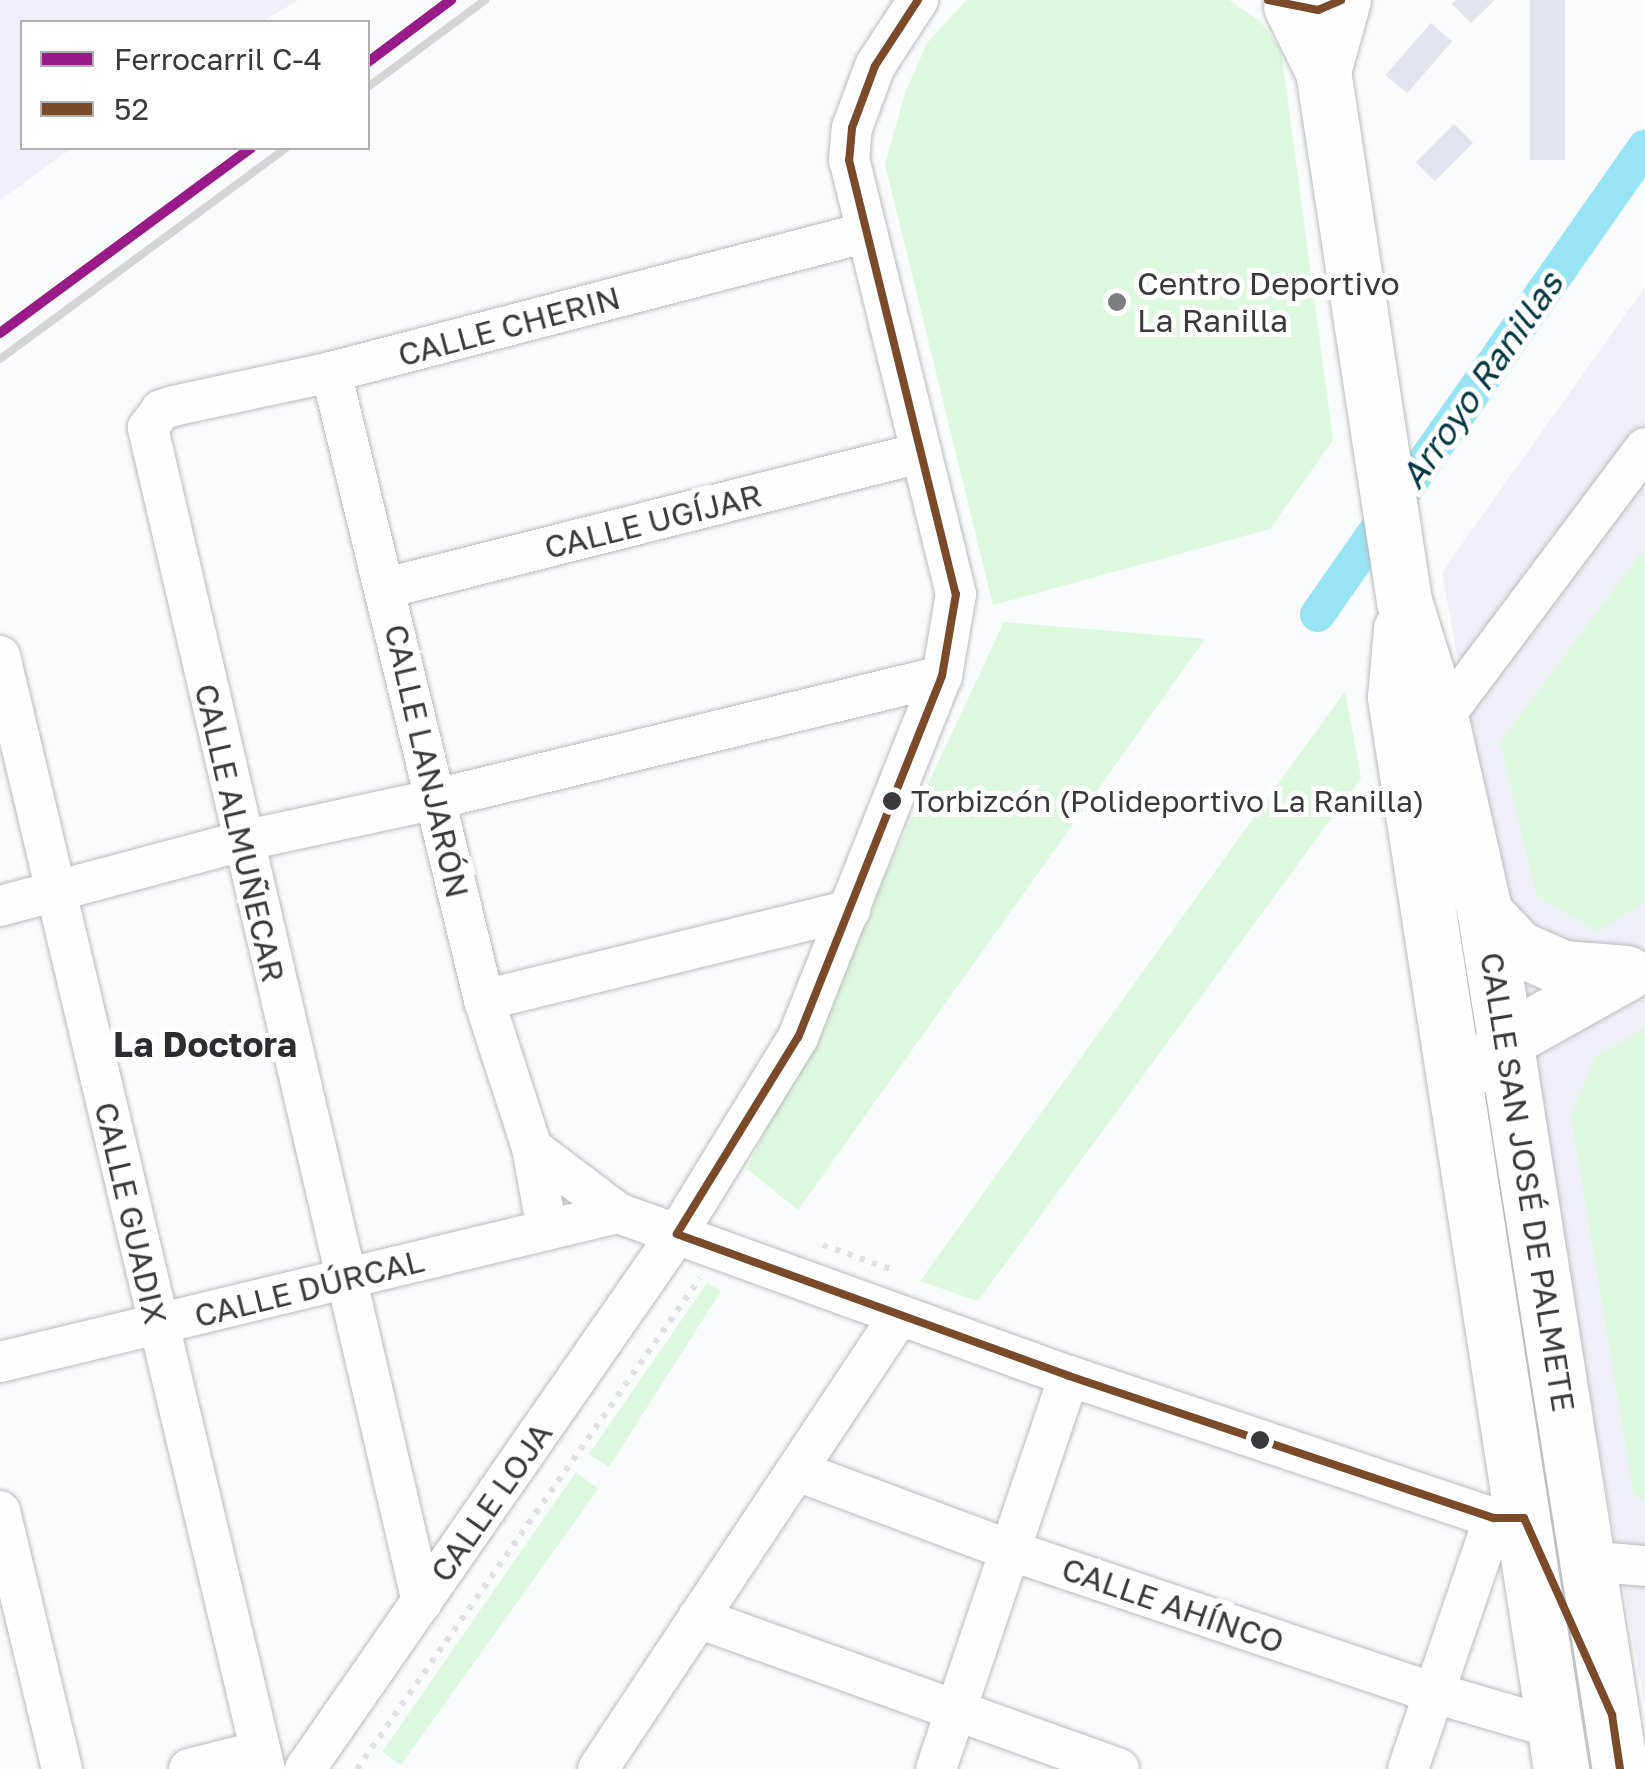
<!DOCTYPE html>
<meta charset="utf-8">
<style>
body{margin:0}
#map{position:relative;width:1645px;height:1769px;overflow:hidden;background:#fafbfd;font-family:"Golos Text",sans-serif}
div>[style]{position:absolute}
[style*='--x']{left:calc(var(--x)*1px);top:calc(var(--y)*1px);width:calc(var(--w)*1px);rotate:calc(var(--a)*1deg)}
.built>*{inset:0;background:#eeeff7}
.green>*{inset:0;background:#ddf8de}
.canal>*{height:35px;margin:-17.5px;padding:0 17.5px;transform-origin:17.5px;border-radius:17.5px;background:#99e4f4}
.building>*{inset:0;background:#e3e5ee;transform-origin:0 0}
.path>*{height:6px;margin-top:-3px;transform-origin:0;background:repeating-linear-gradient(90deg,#e0e0e1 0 5px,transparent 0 13px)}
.roads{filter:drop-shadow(0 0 2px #bbbbbd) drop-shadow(0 0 2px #bbbbbd)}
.street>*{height:40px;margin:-20px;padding:0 20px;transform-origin:20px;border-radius:20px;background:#fefeff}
.secondary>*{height:55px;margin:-27.5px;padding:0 27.5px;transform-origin:27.5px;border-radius:27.5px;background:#fefeff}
.rail>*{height:8px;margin:-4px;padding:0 4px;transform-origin:4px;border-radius:4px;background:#d5d5d6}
.bus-1>*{height:8px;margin:-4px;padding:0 4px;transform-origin:4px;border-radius:4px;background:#7a4b2a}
.rail-1>*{height:10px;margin:-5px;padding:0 5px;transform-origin:5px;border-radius:5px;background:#991b87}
.dots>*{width:28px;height:28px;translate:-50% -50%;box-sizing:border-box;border:5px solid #fff;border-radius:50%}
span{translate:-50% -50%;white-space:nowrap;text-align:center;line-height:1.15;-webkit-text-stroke:10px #fff;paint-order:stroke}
.bus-label{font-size:30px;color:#3a3a3c}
.left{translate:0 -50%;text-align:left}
.poi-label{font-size:32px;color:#3a3a3c}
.street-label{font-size:32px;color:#3a3a3c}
.water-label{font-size:35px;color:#043942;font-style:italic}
.neighbourhood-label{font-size:35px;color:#2c2d30;font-weight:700}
.legend{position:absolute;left:20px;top:20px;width:350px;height:130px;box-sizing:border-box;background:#fff;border:2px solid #b0b0b1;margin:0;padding:12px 18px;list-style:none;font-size:30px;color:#3a3a3c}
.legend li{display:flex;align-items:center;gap:20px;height:50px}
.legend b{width:50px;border:2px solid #b0b0b1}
</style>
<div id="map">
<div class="built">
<i style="clip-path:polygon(0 0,299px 0,261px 22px,22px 22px,22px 148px,72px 148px,0 200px)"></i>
<i style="clip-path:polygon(1645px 287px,1645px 1707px,1442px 572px)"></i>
</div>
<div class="green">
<i style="clip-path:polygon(966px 0,1229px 0,1260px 21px,1281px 50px,1333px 440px,1270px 529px,993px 605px,885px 164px,905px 93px,927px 43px)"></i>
<i style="clip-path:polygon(1645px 548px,1645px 902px,1597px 931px,1537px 896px,1500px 742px)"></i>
<i style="clip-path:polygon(1004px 622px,1205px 639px,798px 1210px,747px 1169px)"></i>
<i style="clip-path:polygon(1345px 691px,1361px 778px,978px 1301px,920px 1281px)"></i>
<i style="clip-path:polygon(1645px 1028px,1645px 1500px,1634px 1495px,1571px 1116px,1596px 1056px)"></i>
<i style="clip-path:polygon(707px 1283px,721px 1291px,609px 1467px,589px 1454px)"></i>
<i style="clip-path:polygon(576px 1472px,598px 1489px,401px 1765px,382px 1752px)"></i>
</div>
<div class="canal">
<i style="--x:1317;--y:614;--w:571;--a:-54.98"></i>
</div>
<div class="building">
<i style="clip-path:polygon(1456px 0,1495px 0,1471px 23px,1452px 4px)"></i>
<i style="left:1530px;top:0;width:35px;height:160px"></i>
<i style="left:1431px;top:23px;width:28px;height:69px;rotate:41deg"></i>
<i style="left:1454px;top:124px;width:27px;height:54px;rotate:45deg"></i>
</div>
<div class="path">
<i style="--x:823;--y:1245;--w:77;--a:19.6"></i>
<i style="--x:357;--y:1769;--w:599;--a:-55.06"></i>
</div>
<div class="roads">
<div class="street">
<i style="--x:331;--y:372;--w:646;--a:76.31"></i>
<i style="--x:484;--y:1000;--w:156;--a:72"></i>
<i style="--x:532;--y:1148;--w:83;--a:79.6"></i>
<i style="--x:386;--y:588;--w:551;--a:-14.19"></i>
<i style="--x:0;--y:656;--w:1144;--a:76.61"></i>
<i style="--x:1441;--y:720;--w:340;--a:-53.1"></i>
<i style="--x:0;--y:906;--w:251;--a:-15"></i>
<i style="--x:242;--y:841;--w:198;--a:-12.2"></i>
<i style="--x:436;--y:799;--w:521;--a:-13.66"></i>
<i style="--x:484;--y:1000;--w:377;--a:-13.8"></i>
<i style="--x:532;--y:1148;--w:108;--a:37.1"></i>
<i style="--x:618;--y:1213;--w:480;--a:19.9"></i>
<i style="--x:1069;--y:1376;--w:448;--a:18.5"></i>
<i style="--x:1494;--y:1518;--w:30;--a:0"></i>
<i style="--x:0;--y:1362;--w:636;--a:-13.56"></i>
<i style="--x:797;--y:1471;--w:226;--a:20.4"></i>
<i style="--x:1009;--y:1550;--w:449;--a:18.6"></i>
<i style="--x:1435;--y:1693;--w:124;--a:16.4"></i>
<i style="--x:0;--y:1511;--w:265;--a:76.5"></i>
<i style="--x:1586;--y:1561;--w:59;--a:4.8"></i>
<i style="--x:422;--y:1602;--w:1206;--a:-103.14"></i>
<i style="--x:148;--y:428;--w:22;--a:-54"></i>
<i style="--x:161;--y:410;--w:13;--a:-18"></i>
<i style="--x:173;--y:406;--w:162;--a:-12.1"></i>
<i style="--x:331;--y:372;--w:551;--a:-14.62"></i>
<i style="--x:698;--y:1618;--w:447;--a:19.7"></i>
<i style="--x:189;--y:1769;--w:73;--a:-14.2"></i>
<i style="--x:305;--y:1769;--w:652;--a:-55.19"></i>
<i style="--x:677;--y:1234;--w:231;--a:-58.4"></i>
<i style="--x:798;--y:1037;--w:389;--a:-68.3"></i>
<i style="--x:942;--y:676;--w:83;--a:-80.3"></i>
<i style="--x:956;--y:594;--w:447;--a:-103.8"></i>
<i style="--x:849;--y:160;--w:32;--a:-85"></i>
<i style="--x:852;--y:128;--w:66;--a:-69.6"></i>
<i style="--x:875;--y:66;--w:79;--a:-56.9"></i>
<i style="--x:598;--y:1769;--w:544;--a:-56.4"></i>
<i style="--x:936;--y:1769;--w:415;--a:-71.3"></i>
<i style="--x:1408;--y:1769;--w:265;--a:-71.1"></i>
</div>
<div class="secondary">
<i style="--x:1291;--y:6;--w:72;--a:63.8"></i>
<i style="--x:1323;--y:71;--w:536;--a:81.31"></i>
<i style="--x:1404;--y:601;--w:125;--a:72.7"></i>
<i style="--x:1441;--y:720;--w:198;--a:77.2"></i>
<i style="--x:1485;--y:913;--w:867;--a:81.04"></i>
<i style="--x:1323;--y:71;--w:74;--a:-74.3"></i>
<i style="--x:1401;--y:629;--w:68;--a:95"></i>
<i style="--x:1395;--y:697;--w:1085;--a:81.2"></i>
<i style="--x:1485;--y:913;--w:48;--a:46.7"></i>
<i style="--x:1518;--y:948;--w:49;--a:24"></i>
<i style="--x:1563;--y:968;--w:63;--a:4.5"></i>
<i style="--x:1486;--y:1064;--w:33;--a:-49"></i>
<i style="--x:1508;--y:1039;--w:135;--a:-29.2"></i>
</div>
</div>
<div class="rail">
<i style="--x:368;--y:87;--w:146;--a:-36.6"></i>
<i style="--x:0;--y:359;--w:355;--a:-36.4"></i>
</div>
<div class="bus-1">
<i style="--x:918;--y:0;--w:79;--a:123.1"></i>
<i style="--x:875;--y:66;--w:66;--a:110.4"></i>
<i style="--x:852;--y:128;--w:32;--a:95"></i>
<i style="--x:849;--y:160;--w:447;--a:76.2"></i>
<i style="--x:956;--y:594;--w:83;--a:99.7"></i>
<i style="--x:942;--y:676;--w:389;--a:111.7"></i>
<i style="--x:798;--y:1037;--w:231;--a:121.6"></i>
<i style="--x:677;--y:1234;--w:417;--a:19.9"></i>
<i style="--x:1069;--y:1376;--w:448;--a:18.5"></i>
<i style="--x:1494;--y:1518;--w:30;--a:0"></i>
<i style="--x:1524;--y:1518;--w:216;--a:65.9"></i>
<i style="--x:1612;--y:1715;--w:55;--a:81.6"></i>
<i style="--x:1268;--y:0;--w:51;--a:11.3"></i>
<i style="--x:1318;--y:10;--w:25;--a:-23"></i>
</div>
<div class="rail-1">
<i style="--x:368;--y:62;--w:104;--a:-36.8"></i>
<i style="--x:0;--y:333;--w:312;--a:-36.4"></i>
</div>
<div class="dots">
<i style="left:1117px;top:302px;background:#7d7e80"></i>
<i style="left:892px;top:801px;background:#3a3a3c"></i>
<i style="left:1260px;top:1440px;background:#3a3a3c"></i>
</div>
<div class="bus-label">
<span class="left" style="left:911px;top:801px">Torbizcón (Polideportivo La Ranilla)</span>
</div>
<div class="poi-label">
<span class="left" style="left:1137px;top:302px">Centro Deportivo<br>La Ranilla</span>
</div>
<div class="street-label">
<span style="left:509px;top:326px;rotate:-15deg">CALLE CHERIN</span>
<span style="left:653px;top:521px;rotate:-14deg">CALLE UGÍJAR</span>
<span style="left:427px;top:761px;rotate:77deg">CALLE LANJARÓN</span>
<span style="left:240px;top:833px;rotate:77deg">CALLE ALMUÑECAR</span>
<span style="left:1528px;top:1182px;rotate:81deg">CALLE SAN JOSÉ DE PALMETE</span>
<span style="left:131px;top:1213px;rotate:77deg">CALLE GUADIX</span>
<span style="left:309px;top:1288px;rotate:-14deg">CALLE DÚRCAL</span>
<span style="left:491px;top:1502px;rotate:-55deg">CALLE LOJA</span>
<span style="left:1173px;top:1605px;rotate:19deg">CALLE AHÍNCO</span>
</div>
<div class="water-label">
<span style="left:1481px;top:380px;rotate:-55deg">Arroyo Ranillas</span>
</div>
<div class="neighbourhood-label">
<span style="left:205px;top:1044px">La Doctora</span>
</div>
<ul class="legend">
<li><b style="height:12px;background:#991b87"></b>Ferrocarril C-4</li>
<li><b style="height:12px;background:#7a4b2a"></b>52</li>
</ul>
</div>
